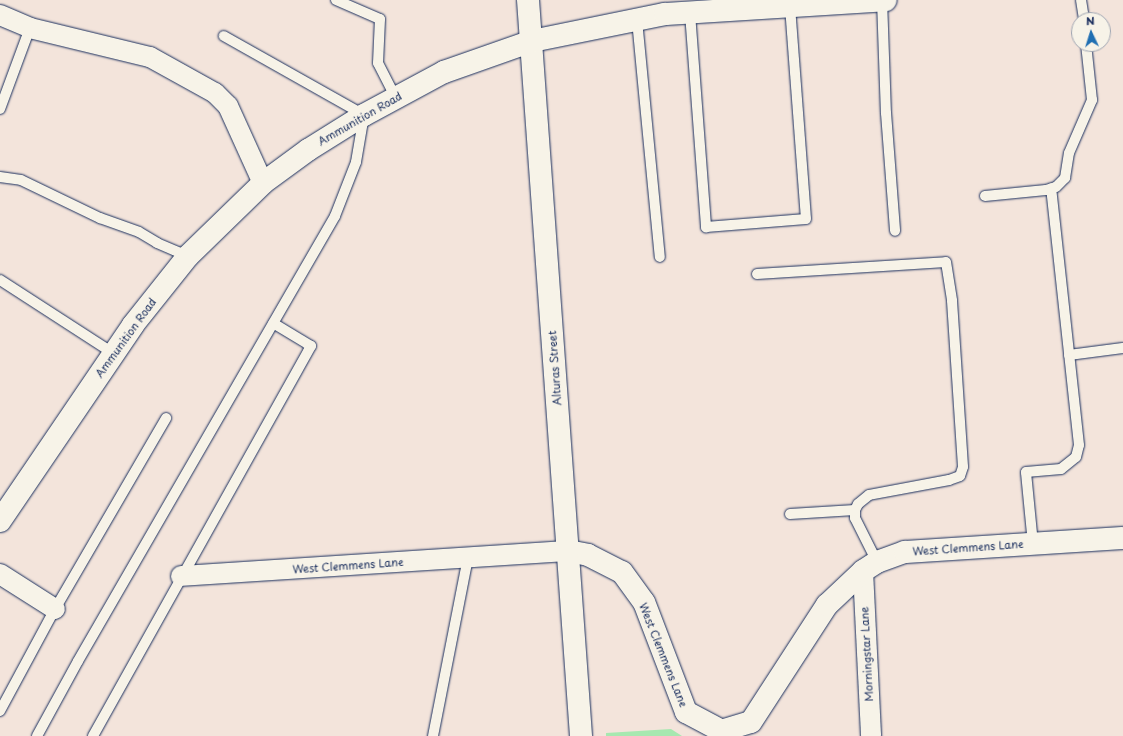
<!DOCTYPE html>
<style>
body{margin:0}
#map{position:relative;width:1123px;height:736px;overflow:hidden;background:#f3e4db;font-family:"Playpen Sans",sans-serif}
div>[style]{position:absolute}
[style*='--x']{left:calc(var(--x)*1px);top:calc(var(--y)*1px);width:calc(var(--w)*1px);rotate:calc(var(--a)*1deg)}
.green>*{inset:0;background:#a7e8b0}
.roads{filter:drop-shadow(0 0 1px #1b2f5e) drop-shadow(0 0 1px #1b2f5e)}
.service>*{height:10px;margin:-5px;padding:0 5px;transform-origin:5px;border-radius:5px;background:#f7f3e8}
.minor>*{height:20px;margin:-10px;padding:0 10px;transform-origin:10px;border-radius:10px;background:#f7f3e8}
.tertiary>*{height:22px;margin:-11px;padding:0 11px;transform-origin:11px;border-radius:11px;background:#f7f3e8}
.secondary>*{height:22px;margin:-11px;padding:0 11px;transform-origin:11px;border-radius:11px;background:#f7f3e8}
span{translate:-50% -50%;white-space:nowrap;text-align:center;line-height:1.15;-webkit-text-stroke:3px #f7f3e8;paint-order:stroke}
.street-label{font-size:11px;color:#1b2f5e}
.north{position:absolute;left:1071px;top:12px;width:40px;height:40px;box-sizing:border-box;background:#f7f3e8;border:1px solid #9fa5b1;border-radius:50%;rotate:356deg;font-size:11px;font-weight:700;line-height:16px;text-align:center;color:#1b2f5e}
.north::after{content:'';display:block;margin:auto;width:14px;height:18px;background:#1f6fb2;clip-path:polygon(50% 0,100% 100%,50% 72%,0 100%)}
</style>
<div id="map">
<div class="green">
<i style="clip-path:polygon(671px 729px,682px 736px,606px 736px,606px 733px)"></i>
</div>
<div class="roads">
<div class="service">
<i style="--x:336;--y:0;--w:48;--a:23.4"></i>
<i style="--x:380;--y:19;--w:44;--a:92.6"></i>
<i style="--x:378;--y:63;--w:39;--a:63"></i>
<i style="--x:882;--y:0;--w:113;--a:88"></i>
<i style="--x:886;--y:113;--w:118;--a:85.6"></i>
<i style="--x:1081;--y:0;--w:20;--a:81"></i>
<i style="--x:690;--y:13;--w:215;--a:85.7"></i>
<i style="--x:706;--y:227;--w:100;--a:-4.6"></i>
<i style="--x:806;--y:219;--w:214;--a:-94.3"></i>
<i style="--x:637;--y:20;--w:238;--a:84.5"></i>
<i style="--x:0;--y:109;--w:86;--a:-69.7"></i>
<i style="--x:0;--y:177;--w:21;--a:8"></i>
<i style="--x:21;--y:180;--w:88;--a:25.7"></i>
<i style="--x:100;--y:218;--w:41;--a:19.7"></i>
<i style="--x:139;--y:232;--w:21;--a:31"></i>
<i style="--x:157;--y:243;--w:34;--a:23"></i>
<i style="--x:985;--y:196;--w:61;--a:-5.6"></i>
<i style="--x:1046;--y:190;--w:10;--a:-17"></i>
<i style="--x:1056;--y:187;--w:13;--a:-45"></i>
<i style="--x:1065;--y:178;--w:25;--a:-81"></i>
<i style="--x:1069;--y:153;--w:58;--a:-66.5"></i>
<i style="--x:1092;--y:100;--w:56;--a:-96.1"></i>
<i style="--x:757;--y:274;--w:189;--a:-3.6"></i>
<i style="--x:946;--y:262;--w:39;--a:81"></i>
<i style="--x:952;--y:301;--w:166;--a:86.2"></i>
<i style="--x:963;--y:467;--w:9;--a:108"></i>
<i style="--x:960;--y:476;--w:12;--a:160"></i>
<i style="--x:949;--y:480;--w:81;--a:169.4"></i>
<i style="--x:869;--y:495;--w:14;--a:141"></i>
<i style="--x:858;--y:504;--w:7;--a:117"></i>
<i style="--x:855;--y:510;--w:8;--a:90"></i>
<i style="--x:855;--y:518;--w:49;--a:63.4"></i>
<i style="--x:0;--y:280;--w:135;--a:32.9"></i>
<i style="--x:1069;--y:355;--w:54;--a:-7.4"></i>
<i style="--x:790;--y:514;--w:65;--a:-3.5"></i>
<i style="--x:1033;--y:544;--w:72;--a:-95.6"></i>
<i style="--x:1026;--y:472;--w:35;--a:-5"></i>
<i style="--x:1061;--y:469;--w:19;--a:-39"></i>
<i style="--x:1076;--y:457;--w:12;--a:-76"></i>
<i style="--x:1079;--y:445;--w:258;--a:-96.2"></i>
<i style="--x:0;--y:711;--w:116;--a:-61.7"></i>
<i style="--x:55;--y:609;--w:221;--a:-59.8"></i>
<i style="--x:37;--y:736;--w:85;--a:-61.3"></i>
<i style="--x:78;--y:661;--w:514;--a:-59.99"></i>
<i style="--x:335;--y:216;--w:58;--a:-68.7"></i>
<i style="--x:356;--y:162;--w:48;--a:-80.3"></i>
<i style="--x:364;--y:115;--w:161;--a:-150.6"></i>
<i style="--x:93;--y:736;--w:447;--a:-60.8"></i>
<i style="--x:311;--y:346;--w:44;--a:-148.8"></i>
<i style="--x:433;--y:736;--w:181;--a:-78.9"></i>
</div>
<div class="minor">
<i style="--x:0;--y:15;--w:33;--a:23"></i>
<i style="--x:30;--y:28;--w:123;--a:13.6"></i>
<i style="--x:150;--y:57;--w:74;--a:29"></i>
<i style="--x:215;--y:93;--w:18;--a:45"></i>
<i style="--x:228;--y:106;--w:85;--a:65.6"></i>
<i style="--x:863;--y:571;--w:165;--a:87.2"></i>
<i style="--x:0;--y:574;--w:65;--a:32.5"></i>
<i style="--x:181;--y:576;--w:388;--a:-3.7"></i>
</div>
<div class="tertiary">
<i style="--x:528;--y:0;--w:738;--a:85.88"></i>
<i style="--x:568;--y:551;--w:20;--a:11"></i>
<i style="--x:588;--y:555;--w:38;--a:27"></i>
<i style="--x:622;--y:572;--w:37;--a:54"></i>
<i style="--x:644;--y:602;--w:118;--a:69.1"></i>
<i style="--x:686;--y:712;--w:40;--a:28"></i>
<i style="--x:721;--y:731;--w:31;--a:-17"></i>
<i style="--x:751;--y:722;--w:140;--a:-57"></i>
<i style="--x:827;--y:605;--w:50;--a:-43.4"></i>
<i style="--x:863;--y:571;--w:17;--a:-33"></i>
<i style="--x:877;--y:562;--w:30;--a:-20"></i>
<i style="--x:905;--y:552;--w:218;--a:-3.7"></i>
</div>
<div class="secondary">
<i style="--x:0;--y:521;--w:237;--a:-55.8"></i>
<i style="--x:133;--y:325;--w:88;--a:-51.4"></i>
<i style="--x:188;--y:256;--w:105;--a:-44.2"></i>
<i style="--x:263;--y:183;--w:56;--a:-36.3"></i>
<i style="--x:308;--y:150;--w:66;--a:-32"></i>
<i style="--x:364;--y:115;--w:91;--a:-28.3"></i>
<i style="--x:444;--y:72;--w:93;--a:-19.4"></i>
<i style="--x:532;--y:41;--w:136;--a:-11.5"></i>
<i style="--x:665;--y:14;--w:221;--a:-3.6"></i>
</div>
</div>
<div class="street-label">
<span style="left:360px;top:119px;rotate:-30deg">Ammunition Road</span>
<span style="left:126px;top:338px;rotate:-54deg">Ammunition Road</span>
<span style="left:555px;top:368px;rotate:-94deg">Alturas Street</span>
<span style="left:968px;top:548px;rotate:-4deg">West Clemmens Lane</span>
<span style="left:348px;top:566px;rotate:-4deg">West Clemmens Lane</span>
<span style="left:867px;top:654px;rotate:-93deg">Morningstar Lane</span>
<span style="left:663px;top:655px;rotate:68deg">West Clemmens Lane</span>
</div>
<div class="north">N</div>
</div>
